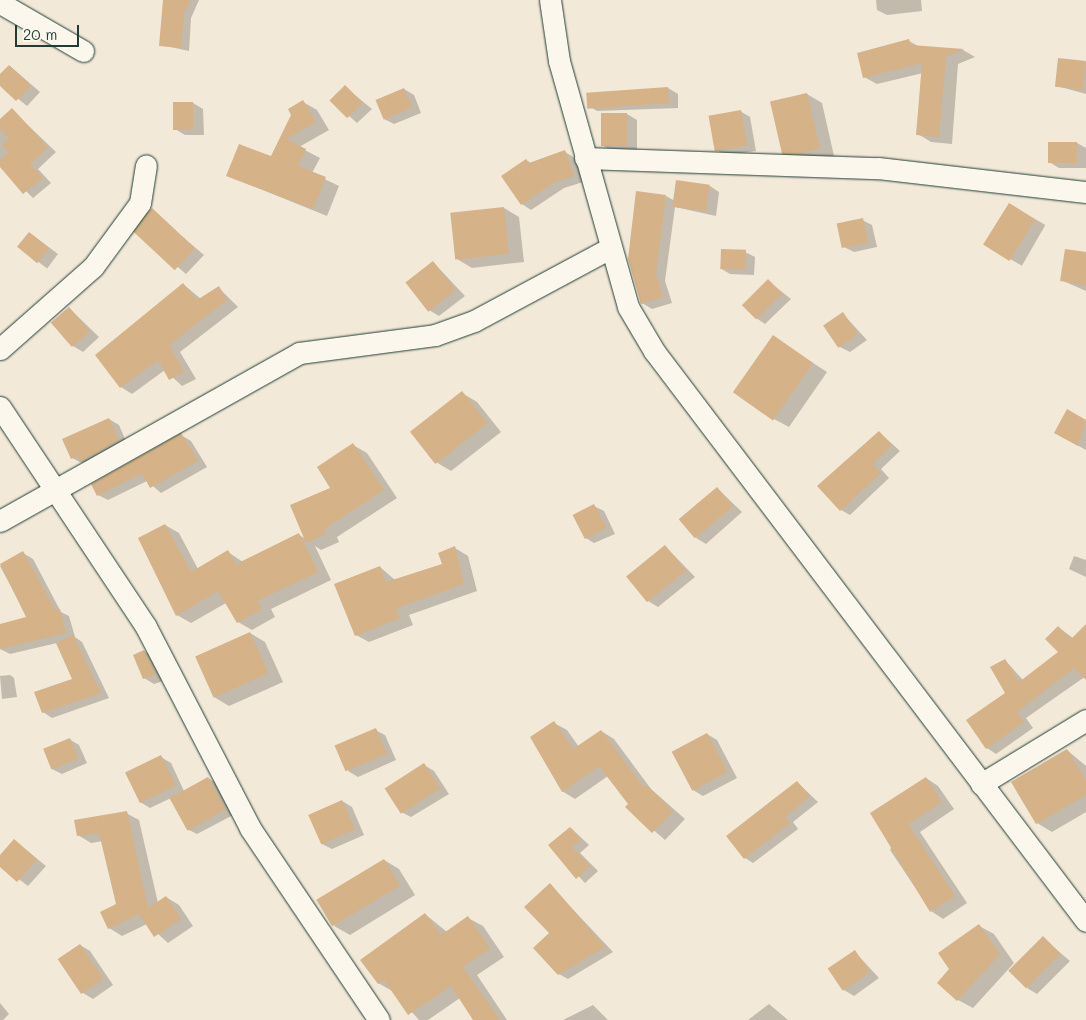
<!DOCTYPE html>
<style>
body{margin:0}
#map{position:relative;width:1086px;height:1020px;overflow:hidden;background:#f3e9d8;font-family:Mali,sans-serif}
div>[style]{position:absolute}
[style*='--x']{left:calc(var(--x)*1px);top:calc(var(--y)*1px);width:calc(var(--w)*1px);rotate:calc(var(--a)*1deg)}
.shadow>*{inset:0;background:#0003;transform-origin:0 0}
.building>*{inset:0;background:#d5b287;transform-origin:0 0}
.roads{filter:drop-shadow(0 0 1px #1f3d34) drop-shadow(0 0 1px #1f3d34)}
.minor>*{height:21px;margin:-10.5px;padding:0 10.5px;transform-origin:10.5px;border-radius:10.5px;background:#fbf7ec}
span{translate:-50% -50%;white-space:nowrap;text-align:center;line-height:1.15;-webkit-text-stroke:4px #fbf7ec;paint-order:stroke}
.scale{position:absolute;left:15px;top:25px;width:64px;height:22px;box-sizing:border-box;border:2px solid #1f3d34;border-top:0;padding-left:6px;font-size:15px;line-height:18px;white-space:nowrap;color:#1f3d34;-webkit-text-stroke:4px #fbf7ec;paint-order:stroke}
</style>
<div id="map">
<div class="shadow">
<i style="clip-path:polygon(165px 0,199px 0,191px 18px,189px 51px,161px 45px)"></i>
<i style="clip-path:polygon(876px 0,921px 0,922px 11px,887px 15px,877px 10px)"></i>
<i style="clip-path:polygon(909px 41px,920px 47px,963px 50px,975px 57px,958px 64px,952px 144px,931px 142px,918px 134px,923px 73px,877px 84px,864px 77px)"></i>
<i style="clip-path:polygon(1086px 62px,1086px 94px,1057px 86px)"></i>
<i style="clip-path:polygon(10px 66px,40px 92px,27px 106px,0 84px,0 76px)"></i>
<i style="clip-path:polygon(345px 87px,372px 109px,357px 123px,331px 100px)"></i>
<i style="clip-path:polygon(668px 88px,678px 94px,678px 108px,597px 111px,587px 105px)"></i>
<i style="clip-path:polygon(404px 89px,414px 95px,421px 113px,394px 124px,384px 119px)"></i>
<i style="clip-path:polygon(807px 94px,822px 103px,834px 156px,798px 160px,783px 151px)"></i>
<i style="clip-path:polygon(303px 102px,317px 110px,329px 130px,299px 147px,320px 158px,312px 173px,339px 186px,327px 216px,228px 176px,271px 158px)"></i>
<i style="clip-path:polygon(193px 103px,203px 109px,204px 135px,185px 135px,175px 129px)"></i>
<i style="clip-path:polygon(12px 110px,56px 152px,38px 169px,51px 183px,33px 198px,0 165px,0 121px)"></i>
<i style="clip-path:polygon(740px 111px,750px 117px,756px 151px,725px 155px,715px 149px)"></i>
<i style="clip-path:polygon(627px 114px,637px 120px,637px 152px,612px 151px,602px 145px)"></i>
<i style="clip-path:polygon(1049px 143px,1077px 143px,1086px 148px,1086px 168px,1059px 168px,1049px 162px)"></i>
<i style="clip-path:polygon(565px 152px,575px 158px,583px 182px,564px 188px,531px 210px,522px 204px,526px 160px,531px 163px)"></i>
<i style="clip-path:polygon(710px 186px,719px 192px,716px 216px,675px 207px,665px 281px,672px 303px,652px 309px,642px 303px,666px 196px,675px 201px)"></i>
<i style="left:1009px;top:204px;width:42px;height:47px;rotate:30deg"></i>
<i style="clip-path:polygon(504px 208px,519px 217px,524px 262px,472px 268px,457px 259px)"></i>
<i style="clip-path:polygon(160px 218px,204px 255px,186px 274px,136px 231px)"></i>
<i style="clip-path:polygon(862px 220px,872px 225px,877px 247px,854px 252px,844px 247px)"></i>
<i style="left:30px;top:233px;width:35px;height:18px;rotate:37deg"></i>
<i style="clip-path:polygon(745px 252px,755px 257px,754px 275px,730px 274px,720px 268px)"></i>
<i style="clip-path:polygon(1086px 253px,1086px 291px,1061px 280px)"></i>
<i style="clip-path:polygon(433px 262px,465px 296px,439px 316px,429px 310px)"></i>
<i style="clip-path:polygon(768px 281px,791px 299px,765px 324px,756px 318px)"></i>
<i style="clip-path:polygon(183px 284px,201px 299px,219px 288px,238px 307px,180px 352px,196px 379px,182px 386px,165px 370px,132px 394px,121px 387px)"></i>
<i style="clip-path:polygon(69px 308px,99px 337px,83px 352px,73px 346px)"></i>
<i style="clip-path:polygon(843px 314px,867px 340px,850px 352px,840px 347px)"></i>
<i style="clip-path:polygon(773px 337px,827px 372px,789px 427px,774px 419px)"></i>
<i style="clip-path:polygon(462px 393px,477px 402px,501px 432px,451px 471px,436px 462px,412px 431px)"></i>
<i style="clip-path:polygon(1067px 411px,1086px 421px,1086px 450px,1055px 433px)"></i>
<i style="clip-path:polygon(109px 419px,119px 425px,128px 446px,82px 463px,72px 458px)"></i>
<i style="clip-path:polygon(879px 432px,900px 451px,881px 469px,889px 478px,850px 515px,841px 510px)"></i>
<i style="clip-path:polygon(181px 435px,191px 441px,207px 467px,161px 493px,147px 481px,108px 500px,98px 495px)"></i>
<i style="clip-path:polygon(353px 445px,367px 453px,397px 498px,337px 537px,339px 542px,321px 550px,315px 546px,331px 580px,271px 609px,275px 617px,252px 630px,238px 622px,226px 603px,191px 623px,177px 615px,165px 525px,179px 533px,198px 569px,228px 552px,243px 562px,299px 535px,306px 539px)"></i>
<i style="clip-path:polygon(717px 488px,742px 512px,706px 544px,696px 538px)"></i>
<i style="clip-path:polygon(594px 506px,604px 511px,615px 534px,594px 543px,584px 537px)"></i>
<i style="clip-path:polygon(665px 546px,695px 577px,658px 607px,648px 601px)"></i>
<i style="clip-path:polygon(455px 548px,468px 556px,477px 591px,409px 615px,413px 625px,369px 642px,356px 635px,380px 567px,395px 580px,443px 565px)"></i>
<i style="clip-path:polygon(23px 553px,33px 559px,61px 612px,69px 616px,75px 637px,82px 642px,109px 698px,52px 718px,43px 712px,74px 680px,57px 643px,10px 654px,0 649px,0 625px,28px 618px,0 566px)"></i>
<i style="clip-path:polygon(1074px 556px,1086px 560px,1086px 577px,1069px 569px)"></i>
<i style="clip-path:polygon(1086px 626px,1086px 676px,1026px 718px,1033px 728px,996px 754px,987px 748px,1006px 693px,1005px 660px,1023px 680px,1060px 652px,1058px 627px,1073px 638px)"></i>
<i style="clip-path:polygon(250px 633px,265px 642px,283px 682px,229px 706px,214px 697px)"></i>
<i style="clip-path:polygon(144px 651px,154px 657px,166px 680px,154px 684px,144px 678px)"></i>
<i style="clip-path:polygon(10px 675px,14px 678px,17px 697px,2px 699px,0 676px)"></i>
<i style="clip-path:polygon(554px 723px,567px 730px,579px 747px,601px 731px,614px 739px,651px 789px,685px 819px,665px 840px,627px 807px,630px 804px,608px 776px,575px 799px,562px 791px)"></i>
<i style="clip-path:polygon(375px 730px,385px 735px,396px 760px,358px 777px,348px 771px)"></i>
<i style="clip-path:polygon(707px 734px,717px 740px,737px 778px,703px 796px,693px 790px)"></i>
<i style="clip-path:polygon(69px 739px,79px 745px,87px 763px,62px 774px,52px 769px,44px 750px)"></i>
<i style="clip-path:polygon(1067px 750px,1086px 766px,1086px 812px,1052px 832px,1037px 823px)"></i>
<i style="clip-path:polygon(161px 757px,171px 763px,184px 791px,208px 778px,218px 784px,235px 814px,197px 834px,187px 829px,171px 798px,150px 808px,140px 802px)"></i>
<i style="clip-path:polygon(424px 765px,434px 771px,449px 794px,411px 817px,401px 812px)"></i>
<i style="clip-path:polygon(926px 778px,938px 786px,954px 809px,920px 832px,967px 903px,943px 919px,931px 911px,890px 850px)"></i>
<i style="clip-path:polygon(797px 782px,818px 802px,793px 822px,798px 829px,753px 863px,745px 858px)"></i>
<i style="clip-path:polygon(342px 801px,352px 807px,364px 835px,332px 849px,322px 844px)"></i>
<i style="clip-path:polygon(126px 813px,139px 820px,158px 903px,166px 897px,179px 905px,193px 926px,168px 943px,147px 924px,122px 936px,109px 928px,117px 904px,103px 841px,91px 843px,78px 835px)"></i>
<i style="clip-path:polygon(571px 828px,589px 845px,580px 853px,598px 871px,585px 883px,549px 845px)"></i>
<i style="clip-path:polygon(15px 841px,46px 866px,28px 886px,0 865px,0 857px)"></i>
<i style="clip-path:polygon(384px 860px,399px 869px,415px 895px,350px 935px,334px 926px)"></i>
<i style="clip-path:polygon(550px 885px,613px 952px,568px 979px,559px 974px,551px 933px)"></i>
<i style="clip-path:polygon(425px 914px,447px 932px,468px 918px,483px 926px,504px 957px,477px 975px,507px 1020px,475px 1020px,460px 998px,428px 1020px,419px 1020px,394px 992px,378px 983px)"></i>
<i style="clip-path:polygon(979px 926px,994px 934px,1014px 963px,973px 1008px,958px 1000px,951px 969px)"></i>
<i style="clip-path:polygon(1043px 938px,1070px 961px,1037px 994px,1027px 988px)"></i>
<i style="clip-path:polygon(80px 945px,90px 951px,113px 985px,93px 999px,83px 993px)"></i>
<i style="clip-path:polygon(855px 952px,879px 978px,854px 996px,844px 990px)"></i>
<i style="clip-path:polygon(0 1003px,9px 1014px,3px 1020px,0 1020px)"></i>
<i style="clip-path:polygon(769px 1004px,788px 1020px,748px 1020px)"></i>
<i style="clip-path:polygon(593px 1005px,608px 1020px,563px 1020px)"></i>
</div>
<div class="building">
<i style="clip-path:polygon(163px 0,190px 0,184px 14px,181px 48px,159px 46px)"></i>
<i style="clip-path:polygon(909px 39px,911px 45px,964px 49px,946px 57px,939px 137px,916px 135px,922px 63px,863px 78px,857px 53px)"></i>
<i style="left:1058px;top:58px;width:28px;height:29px;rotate:6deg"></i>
<i style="clip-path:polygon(9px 65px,31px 86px,16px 101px,0 86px,0 74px)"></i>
<i style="left:345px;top:85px;width:25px;height:22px;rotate:45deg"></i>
<i style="left:668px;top:87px;width:16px;height:82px;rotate:86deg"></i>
<i style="left:404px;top:88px;width:21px;height:31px;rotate:67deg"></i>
<i style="left:807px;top:93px;width:57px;height:38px;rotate:77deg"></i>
<i style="clip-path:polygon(303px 100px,316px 122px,286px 139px,306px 149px,298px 166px,326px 177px,313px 209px,226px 176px,239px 144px,271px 156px,291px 115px,288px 109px)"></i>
<i style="left:173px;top:102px;width:20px;height:28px"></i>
<i style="clip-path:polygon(12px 108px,48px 147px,30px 164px,43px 178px,23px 194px,0 167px,0 160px,9px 152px,2px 145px,9px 139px,0 129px,0 119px)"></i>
<i style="left:741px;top:110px;width:36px;height:33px;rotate:80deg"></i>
<i style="left:601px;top:113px;width:26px;height:33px"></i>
<i style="left:1048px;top:142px;width:29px;height:21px"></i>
<i style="clip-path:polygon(565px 150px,574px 176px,553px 183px,521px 205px,501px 176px,526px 159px,529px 163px)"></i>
<i style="left:676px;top:180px;width:34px;height:27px;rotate:8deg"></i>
<i style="clip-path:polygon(636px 191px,666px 195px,656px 274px,663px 297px,641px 304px,628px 259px)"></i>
<i style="left:1009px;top:203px;width:31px;height:49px;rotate:32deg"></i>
<i style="left:504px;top:207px;width:47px;height:54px;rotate:84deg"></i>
<i style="left:152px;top:208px;width:59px;height:30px;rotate:43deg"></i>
<i style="left:863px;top:218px;width:25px;height:27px;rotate:78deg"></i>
<i style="left:29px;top:232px;width:26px;height:19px;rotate:39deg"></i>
<i style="left:721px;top:249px;width:25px;height:20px;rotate:2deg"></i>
<i style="clip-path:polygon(1065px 249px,1086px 252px,1086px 285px,1060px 281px)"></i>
<i style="left:433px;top:261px;width:37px;height:35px;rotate:52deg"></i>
<i style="left:768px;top:279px;width:20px;height:37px;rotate:45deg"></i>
<i style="clip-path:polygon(183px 283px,197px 300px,219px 286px,227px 300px,169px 345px,184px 372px,169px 380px,158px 360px,120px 388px,95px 355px)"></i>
<i style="left:69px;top:307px;width:32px;height:24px;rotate:49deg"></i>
<i style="left:843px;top:312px;width:27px;height:24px;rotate:56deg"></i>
<i style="left:773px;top:335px;width:49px;height:70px;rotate:35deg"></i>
<i style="left:462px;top:391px;width:41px;height:66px;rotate:52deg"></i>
<i style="clip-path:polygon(1067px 409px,1086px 420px,1078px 446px,1054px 433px)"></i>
<i style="clip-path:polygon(109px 418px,119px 440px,80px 462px,77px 456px,71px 459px,62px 439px)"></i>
<i style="clip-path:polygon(879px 431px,892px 445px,873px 464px,881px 473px,840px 511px,817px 486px)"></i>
<i style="clip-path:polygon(181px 433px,198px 461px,150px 488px,142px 473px,97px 496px,91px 484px)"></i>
<i style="clip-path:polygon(353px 443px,384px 490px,324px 529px,326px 534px,306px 543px,290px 505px,330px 488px,317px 467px)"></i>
<i style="left:717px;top:487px;width:25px;height:50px;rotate:50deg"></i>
<i style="left:594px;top:504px;width:27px;height:24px;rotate:63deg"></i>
<i style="clip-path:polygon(165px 524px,191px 572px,228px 550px,236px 564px,299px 533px,318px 572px,257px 601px,262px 609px,237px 623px,218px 591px,176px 616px,138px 538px)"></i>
<i style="left:665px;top:545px;width:33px;height:50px;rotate:51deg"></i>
<i style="clip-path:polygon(455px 546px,464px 584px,396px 608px,400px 618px,355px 636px,334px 584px,380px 566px,386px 582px,442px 564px,438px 553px)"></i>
<i style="clip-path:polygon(23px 551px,55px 610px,60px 609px,66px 633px,0 649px,0 624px,26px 617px,0 564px)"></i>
<i style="clip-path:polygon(1086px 624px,1086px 680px,1074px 668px,1017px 712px,1024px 722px,986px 749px,966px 720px,1005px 693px,990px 667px,1005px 659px,1019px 682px,1058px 652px,1045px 639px,1058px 626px,1071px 639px)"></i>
<i style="left:250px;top:632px;width:45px;height:60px;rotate:66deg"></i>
<i style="clip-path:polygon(73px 635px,101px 693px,42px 713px,34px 692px,72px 679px,56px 643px)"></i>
<i style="clip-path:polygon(144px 650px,156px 674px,143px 679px,133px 655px)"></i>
<i style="clip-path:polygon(554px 721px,573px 749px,601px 730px,644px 788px,647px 785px,673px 812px,652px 833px,625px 807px,628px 804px,599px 766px,562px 792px,530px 737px)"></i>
<i style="left:376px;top:728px;width:28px;height:45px;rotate:67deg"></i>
<i style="left:707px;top:733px;width:44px;height:40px;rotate:62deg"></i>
<i style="left:70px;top:738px;width:22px;height:29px;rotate:68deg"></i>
<i style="clip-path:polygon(1067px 749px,1086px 781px,1086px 795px,1036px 824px,1011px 782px)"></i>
<i style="left:161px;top:755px;width:34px;height:40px;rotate:64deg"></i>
<i style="left:424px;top:763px;width:30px;height:47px;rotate:57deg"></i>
<i style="left:208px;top:777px;width:37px;height:44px;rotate:61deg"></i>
<i style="clip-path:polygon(926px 777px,942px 802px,908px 824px,955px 896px,930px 912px,870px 813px)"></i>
<i style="clip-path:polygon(797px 781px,810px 796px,785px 817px,790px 823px,744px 859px,726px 836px)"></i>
<i style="left:342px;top:800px;width:32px;height:37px;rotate:66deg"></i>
<i style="clip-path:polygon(127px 811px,148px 908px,166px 896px,181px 919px,154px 937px,139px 914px,108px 929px,100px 912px,116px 904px,99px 833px,77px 836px,74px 820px)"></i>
<i style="clip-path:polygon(570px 827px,581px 840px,572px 847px,590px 866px,576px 879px,548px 845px)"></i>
<i style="clip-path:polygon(14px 839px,37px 859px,17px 882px,0 867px,0 855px)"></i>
<i style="left:384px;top:859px;width:31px;height:79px;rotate:59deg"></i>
<i style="clip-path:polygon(550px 883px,605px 947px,558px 975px,533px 948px,549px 933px,524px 907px)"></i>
<i style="clip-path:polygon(425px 913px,441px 935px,468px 916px,490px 948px,463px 967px,500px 1020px,473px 1020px,451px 986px,408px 1015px,384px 980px,378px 984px,360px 960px)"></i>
<i style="clip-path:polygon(979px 924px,1000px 954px,957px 1001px,937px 983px,949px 969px,938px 953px)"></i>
<i style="left:1043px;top:936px;width:25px;height:49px;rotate:45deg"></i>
<i style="left:80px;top:944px;width:42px;height:27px;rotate:56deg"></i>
<i style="left:855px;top:950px;width:27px;height:33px;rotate:56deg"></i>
</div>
<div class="roads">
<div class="minor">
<i style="--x:550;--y:0;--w:62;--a:81.6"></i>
<i style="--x:559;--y:61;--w:255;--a:74.3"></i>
<i style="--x:628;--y:307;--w:51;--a:59.4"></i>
<i style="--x:654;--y:351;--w:715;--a:52.84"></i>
<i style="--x:0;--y:3;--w:96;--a:30"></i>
<i style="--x:585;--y:158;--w:293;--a:2"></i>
<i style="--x:878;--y:168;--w:209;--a:6.6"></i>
<i style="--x:0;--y:349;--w:124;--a:-41.4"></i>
<i style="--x:93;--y:267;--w:79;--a:-53.7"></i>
<i style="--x:140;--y:203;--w:38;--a:-81"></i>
<i style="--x:0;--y:407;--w:264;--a:56.4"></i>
<i style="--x:146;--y:627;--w:226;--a:62.6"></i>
<i style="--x:250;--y:828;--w:231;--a:56.1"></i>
<i style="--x:0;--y:521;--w:343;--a:-29.3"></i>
<i style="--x:299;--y:353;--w:137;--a:-7.5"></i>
<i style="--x:435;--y:335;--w:41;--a:-19.7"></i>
<i style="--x:474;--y:321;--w:154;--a:-28.2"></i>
<i style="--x:981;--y:784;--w:123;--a:-31.4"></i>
</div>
</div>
<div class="scale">20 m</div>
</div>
